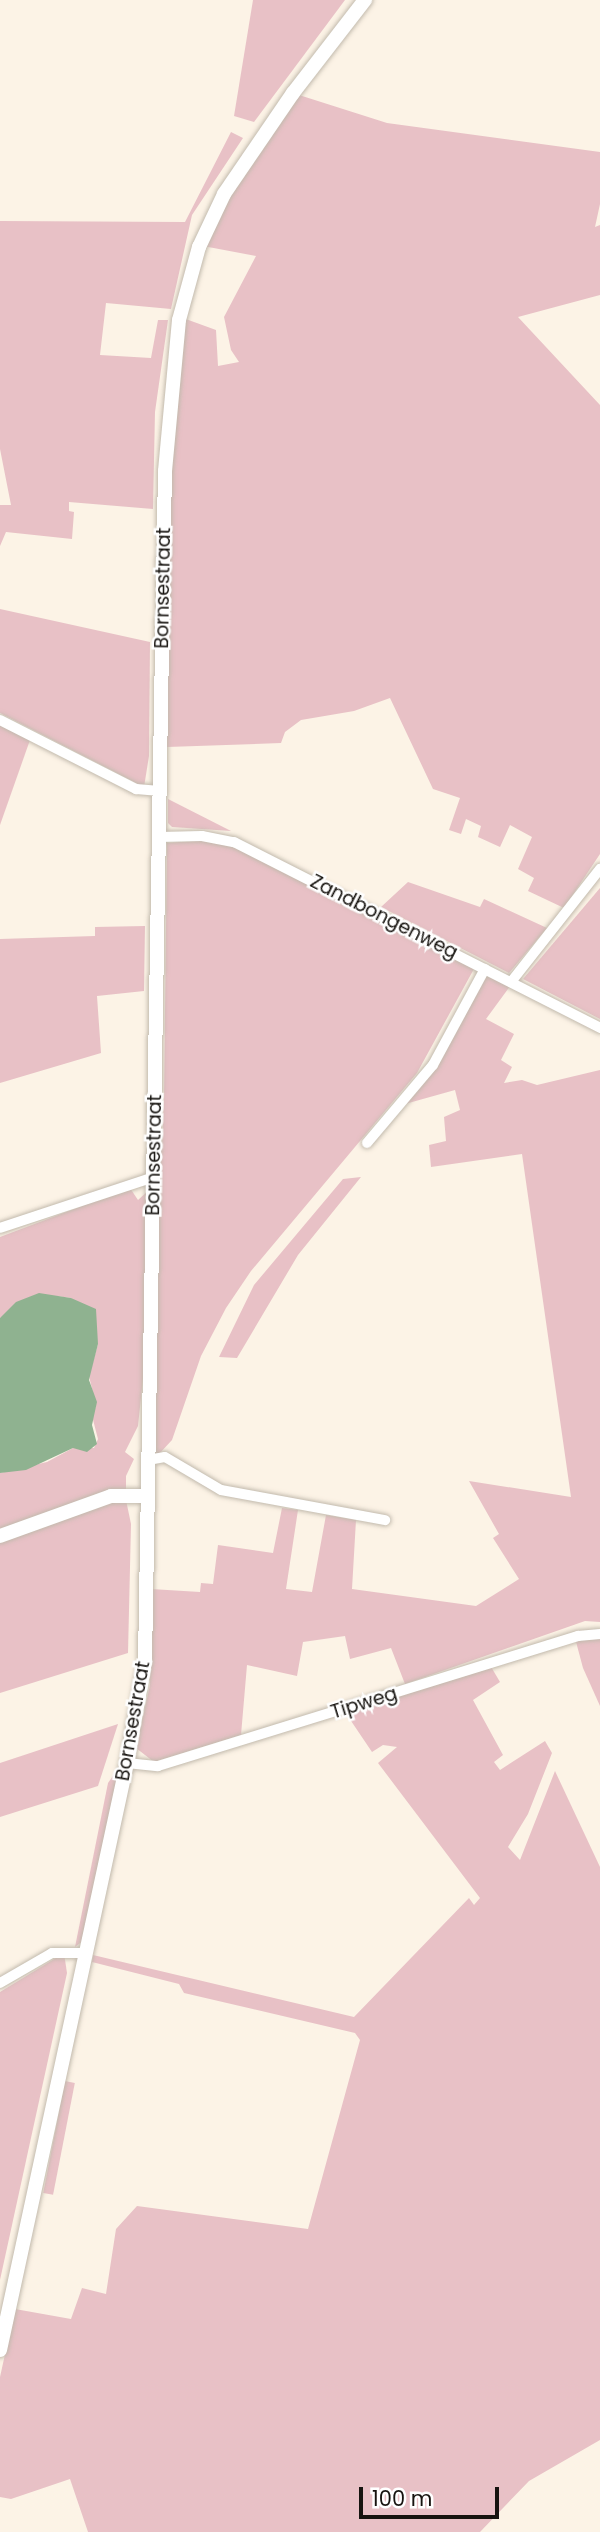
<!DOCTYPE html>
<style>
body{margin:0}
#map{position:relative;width:600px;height:2532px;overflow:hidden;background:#fcf3e6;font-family:Poppins,sans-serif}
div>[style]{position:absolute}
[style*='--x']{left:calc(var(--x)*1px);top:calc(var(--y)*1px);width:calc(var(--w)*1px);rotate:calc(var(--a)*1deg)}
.green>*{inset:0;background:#e8c1c6;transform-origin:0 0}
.water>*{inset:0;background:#8fb290}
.roads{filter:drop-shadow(0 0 2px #c2baad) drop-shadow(0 0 2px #c2baad)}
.street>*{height:10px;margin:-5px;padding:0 5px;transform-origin:5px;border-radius:5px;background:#fff}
.secondary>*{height:14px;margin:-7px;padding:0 7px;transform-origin:7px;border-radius:7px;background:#fff}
span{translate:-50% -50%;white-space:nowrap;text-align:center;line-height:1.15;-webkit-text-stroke:5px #fff;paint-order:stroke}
.street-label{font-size:19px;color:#171410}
.scale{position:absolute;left:359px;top:2487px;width:140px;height:32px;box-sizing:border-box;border:4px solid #171410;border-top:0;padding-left:9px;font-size:21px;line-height:24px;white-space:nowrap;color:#171410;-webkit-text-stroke:5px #fff;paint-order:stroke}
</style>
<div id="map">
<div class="green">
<i style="clip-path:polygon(253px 0,345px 0,254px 122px,234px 116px)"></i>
<i style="clip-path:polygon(299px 95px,387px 123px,600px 152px,600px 204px,595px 227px,600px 225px,600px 295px,518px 317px,600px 405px,600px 854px,564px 908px,528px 891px,534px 878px,518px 869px,532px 837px,510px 825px,500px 847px,478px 837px,481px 826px,466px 819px,461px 834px,449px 830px,460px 798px,433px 789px,390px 698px,354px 711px,301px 720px,285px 732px,281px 743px,167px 747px,171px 469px,183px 318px,216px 330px,218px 366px,239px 362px,231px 350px,224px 317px,256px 256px,203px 246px,227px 198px)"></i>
<i style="clip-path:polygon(231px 132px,243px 138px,192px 215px,171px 309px,106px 303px,100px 355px,151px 358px,158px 320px,168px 320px,155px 412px,153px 509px,69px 502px,69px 511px,74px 512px,72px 539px,6px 532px,0 546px,0 505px,11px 505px,0 449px,0 221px,185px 222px)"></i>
<i style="clip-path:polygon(0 609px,150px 642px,149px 756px,144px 787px,0 713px)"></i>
<i style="clip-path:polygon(0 725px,30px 740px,0 825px)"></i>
<i style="clip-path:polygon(168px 799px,231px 831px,172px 827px,168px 823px)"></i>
<i style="clip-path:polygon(220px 839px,475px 967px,417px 1073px,251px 1271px,226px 1308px,201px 1356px,172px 1440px,159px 1454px,154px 1452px,157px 1144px,162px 1144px,164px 1097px,167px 843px)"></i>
<i style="clip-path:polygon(408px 882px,480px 907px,484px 899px,547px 928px,509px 973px,381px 907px)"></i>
<i style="clip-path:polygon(600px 888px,600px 1019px,523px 979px)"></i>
<i style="clip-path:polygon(145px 926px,144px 991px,97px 996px,101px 1053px,0 1083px,0 939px,95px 936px,95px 927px)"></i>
<i style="clip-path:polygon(487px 973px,511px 985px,486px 1019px,514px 1034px,501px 1060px,512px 1067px,504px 1083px,522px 1080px,537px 1085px,600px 1070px,600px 1622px,585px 1621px,405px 1684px,391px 1648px,350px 1659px,345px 1636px,303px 1642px,297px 1676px,247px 1665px,241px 1735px,154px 1762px,136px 1748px,150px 1685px,151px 1589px,200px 1592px,201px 1583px,213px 1584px,218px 1545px,273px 1553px,282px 1508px,298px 1510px,286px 1589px,312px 1592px,326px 1515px,356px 1520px,352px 1589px,476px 1606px,519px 1579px,493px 1538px,499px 1534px,469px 1481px,571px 1497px,522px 1154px,431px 1167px,429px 1145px,446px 1141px,444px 1117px,460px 1110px,455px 1090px,405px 1104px)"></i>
<i style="clip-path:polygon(361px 1177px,298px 1255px,237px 1358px,219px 1357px,254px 1285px,343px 1179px)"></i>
<i style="clip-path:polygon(130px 1188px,138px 1200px,149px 1190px,148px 1331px,138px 1426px,125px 1452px,134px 1459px,126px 1476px,126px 1490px,0 1531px,0 1473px,47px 1462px,73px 1448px,94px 1448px,98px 1439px,92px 1416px,96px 1406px,89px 1376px,98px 1344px,71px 1298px,56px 1296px,0 1318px,0 1237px)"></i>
<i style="clip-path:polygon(126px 1500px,131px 1524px,128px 1653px,0 1693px,0 1542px,106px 1501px)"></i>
<i style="clip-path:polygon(575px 1638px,600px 1639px,600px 1706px,583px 1668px)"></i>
<i style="clip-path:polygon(490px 1665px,500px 1682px,473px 1700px,503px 1755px,494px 1762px,500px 1770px,545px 1741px,552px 1753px,528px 1814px,508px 1847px,520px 1860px,555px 1771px,600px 1867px,600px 2440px,529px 2481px,480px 2532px,88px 2532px,70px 2479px,11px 2499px,0 2497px,0 2377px,15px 2309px,71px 2319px,82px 2288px,106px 2294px,116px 2229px,137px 2206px,308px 2229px,360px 2040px,355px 2033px,184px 1993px,179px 1984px,92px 1962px,93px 1955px,354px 2017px,469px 1898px,474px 1905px,480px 1898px,378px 1763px,397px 1747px,383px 1745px,372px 1752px,345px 1712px)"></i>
<i style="clip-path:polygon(118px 1724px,98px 1786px,0 1817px,0 1763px)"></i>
<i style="clip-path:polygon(122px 1763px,83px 1941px,75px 1947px,108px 1783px)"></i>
<i style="clip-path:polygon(64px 1953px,67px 1973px,0 2280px,0 1992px)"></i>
<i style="left:65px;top:2081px;width:10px;height:114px;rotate:11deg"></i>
</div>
<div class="water">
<i style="clip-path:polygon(39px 1293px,71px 1298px,96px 1309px,98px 1344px,89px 1380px,97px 1402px,92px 1425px,97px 1444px,87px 1452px,73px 1448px,26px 1470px,0 1473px,0 1318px,16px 1302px)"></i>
</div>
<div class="roads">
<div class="street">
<i style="--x:0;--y:720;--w:153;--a:26.9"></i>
<i style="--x:136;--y:789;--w:24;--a:5"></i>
<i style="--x:159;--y:837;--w:43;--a:-1.3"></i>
<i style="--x:202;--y:836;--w:33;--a:11"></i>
<i style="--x:234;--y:842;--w:411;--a:26.9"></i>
<i style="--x:511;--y:982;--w:144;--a:-51.8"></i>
<i style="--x:367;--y:1143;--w:102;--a:-49.8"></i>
<i style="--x:433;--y:1065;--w:109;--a:-61.6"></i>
<i style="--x:0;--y:1228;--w:162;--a:-18.3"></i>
<i style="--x:148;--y:1460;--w:17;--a:-10"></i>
<i style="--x:165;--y:1457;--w:65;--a:30.5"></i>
<i style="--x:221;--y:1490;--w:167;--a:10.4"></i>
<i style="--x:127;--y:1763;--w:31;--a:6"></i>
<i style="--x:158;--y:1766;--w:440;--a:-17.2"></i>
<i style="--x:578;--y:1636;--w:22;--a:-5"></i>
<i style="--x:0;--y:1983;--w:60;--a:-30"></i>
<i style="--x:52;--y:1953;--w:34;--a:0"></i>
</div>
<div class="secondary">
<i style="--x:0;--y:1536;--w:118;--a:-19.8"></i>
<i style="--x:111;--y:1496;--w:36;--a:0"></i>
<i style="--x:0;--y:2350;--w:601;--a:-77.79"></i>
<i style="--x:127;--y:1763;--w:103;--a:-79.9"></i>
<i style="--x:145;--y:1662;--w:1191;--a:-89.04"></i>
<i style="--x:165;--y:471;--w:152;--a:-84.7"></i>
<i style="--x:179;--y:320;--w:76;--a:-74.7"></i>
<i style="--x:199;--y:247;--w:59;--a:-64.7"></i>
<i style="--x:224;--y:194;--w:122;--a:-55.7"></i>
<i style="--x:293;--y:93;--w:118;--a:-52.3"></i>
</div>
</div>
<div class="street-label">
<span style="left:163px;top:588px;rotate:-89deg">Bornsestraat</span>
<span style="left:384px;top:917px;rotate:27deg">Zandbongenweg</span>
<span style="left:154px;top:1155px;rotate:-89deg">Bornsestraat</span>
<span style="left:364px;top:1703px;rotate:-17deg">Tipweg</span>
<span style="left:133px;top:1721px;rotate:-80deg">Bornsestraat</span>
</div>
<div class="scale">100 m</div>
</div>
